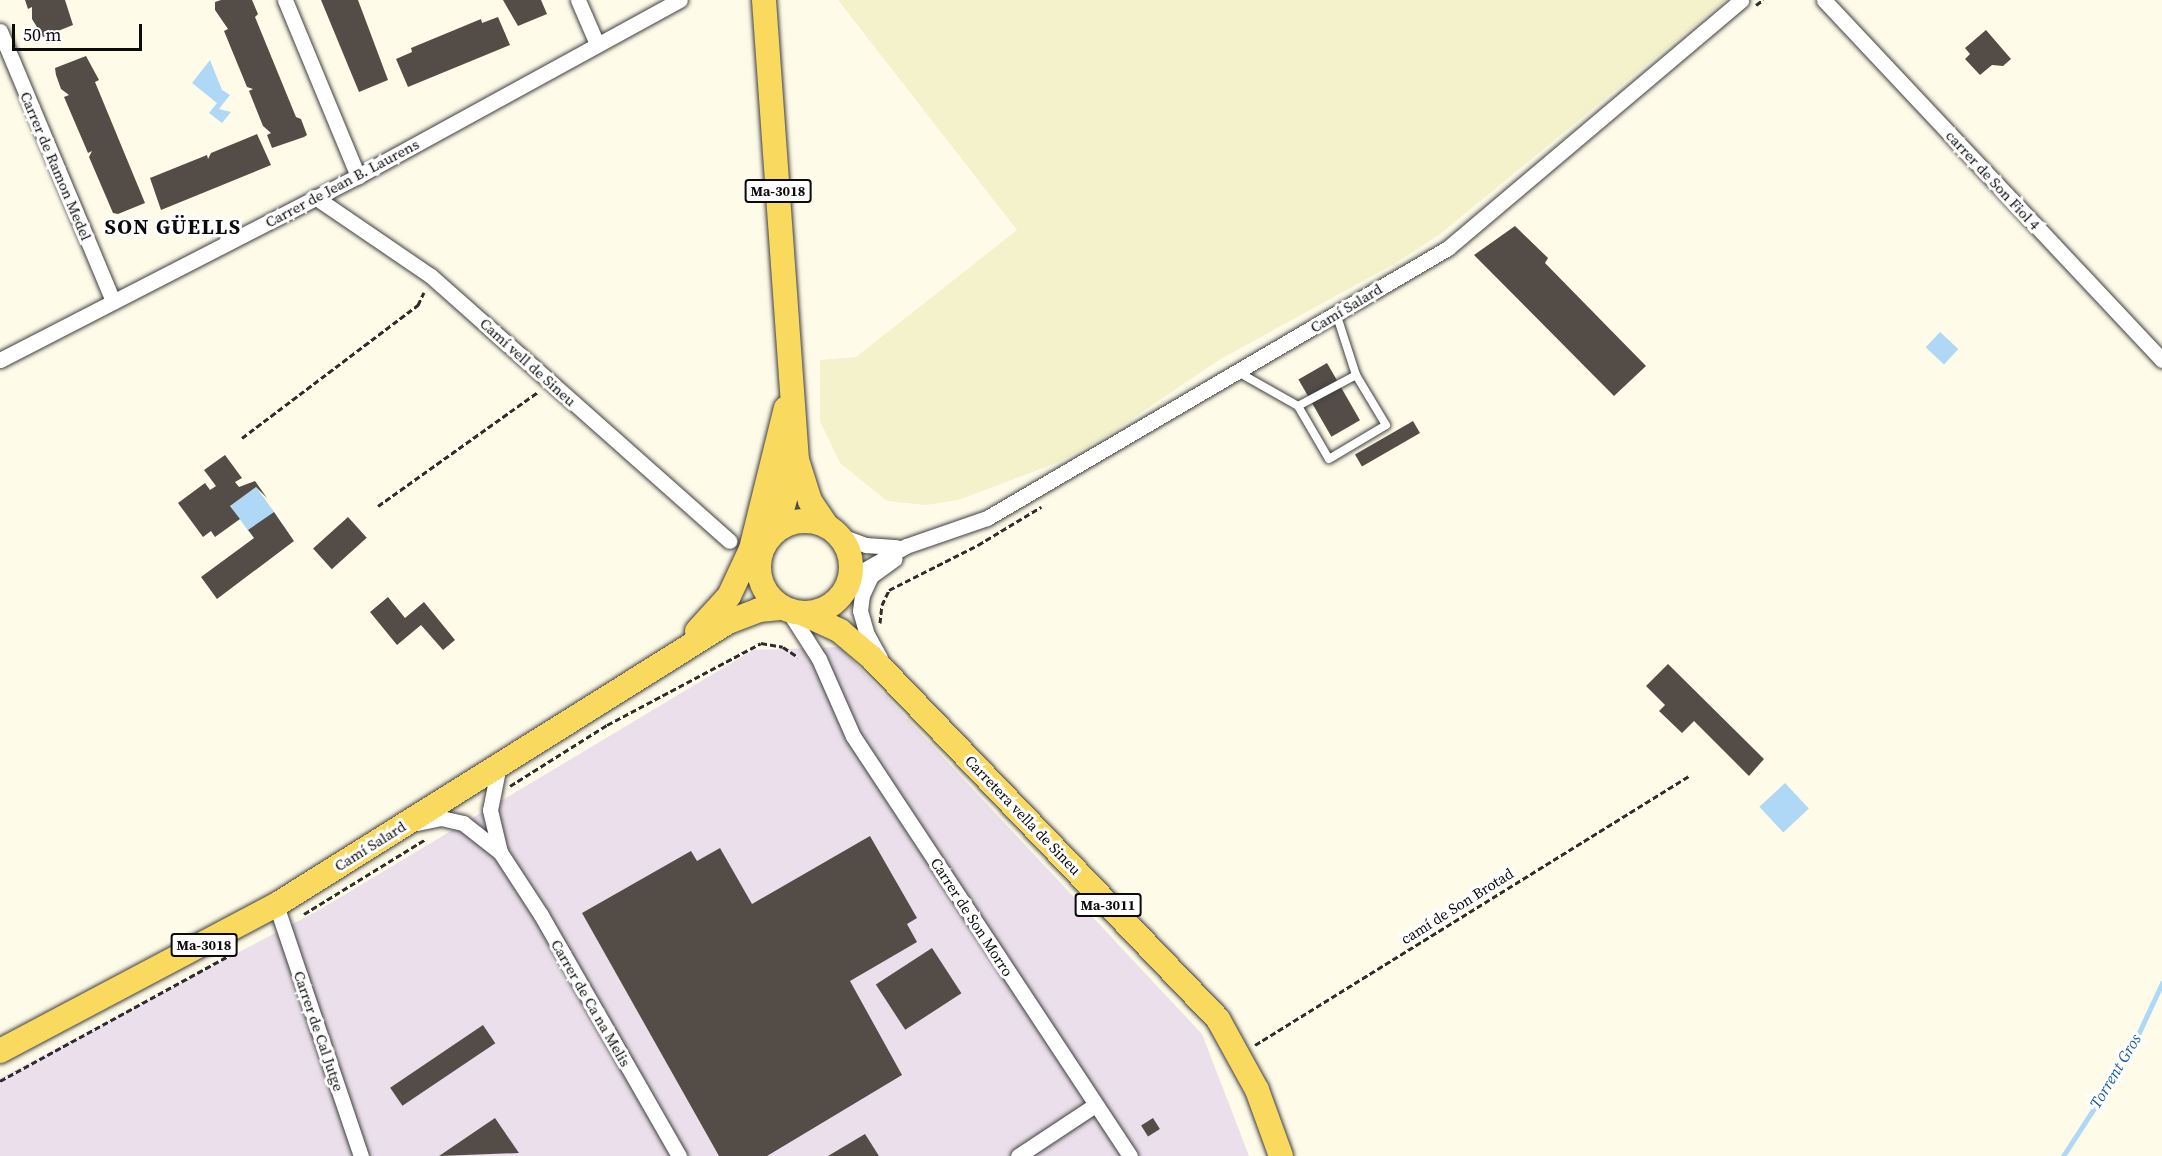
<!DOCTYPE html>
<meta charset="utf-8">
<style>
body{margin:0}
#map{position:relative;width:2162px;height:1156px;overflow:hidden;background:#fffbe9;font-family:"Source Serif 4",serif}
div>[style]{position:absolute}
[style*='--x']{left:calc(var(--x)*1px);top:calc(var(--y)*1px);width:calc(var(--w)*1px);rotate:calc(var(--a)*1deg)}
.industrial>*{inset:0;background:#eadfea}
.farmland>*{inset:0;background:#f4f2ca}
.water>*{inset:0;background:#aed8f6;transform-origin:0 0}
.stream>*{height:5px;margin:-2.5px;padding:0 2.5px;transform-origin:2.5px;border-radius:2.5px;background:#aed8f6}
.building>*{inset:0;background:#544d47;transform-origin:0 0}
.path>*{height:3px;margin-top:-1.5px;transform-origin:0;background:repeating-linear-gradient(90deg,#2d2d2d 0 6px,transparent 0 9px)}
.roads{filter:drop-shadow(0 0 2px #3e3e3e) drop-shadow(0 0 2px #3e3e3e)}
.lane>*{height:8px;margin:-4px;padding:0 4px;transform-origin:4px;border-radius:4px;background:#fff}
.street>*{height:15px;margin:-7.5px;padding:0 7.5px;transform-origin:7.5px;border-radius:7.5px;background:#fff}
.primary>*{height:24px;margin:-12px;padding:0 12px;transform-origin:12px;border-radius:12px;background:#f9da5e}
.primary>.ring{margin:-12px;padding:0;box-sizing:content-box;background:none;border:24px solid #f9da5e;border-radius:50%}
span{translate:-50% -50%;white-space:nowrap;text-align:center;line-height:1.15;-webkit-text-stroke:6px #fff;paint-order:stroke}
.shield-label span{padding:2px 4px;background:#fff;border:2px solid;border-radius:4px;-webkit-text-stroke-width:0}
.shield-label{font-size:14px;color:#0b0b0b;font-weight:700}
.street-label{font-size:15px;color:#0b0b0b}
.water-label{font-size:16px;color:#155c9c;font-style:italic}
.district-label{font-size:21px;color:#0b0b0b;font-weight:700;letter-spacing:1.5px}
.scale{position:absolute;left:12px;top:24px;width:130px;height:27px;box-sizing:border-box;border:3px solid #0b0b0b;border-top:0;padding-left:8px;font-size:18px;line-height:21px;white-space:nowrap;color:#0b0b0b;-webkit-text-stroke:4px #fff;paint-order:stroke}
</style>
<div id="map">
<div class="industrial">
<i style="clip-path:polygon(840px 647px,1202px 1034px,1249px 1156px,0 1156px,0 1078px,319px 910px,753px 650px)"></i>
</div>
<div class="farmland">
<i style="clip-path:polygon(838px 0,1725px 0,1439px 235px,1394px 264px,1219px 360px,1111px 433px,1059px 462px,958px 500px,926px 505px,887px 501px,840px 463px,820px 421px,820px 360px,856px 357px,1017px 230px)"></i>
</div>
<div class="water">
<i style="clip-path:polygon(210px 60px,222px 90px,230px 95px,219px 109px,231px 112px,222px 123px,209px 113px,217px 103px,192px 83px)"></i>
<i style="left:1940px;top:332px;width:25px;height:21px;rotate:43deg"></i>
<i style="left:256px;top:487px;width:31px;height:32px;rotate:54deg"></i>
<i style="left:1785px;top:783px;width:35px;height:35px;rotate:47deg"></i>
</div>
<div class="stream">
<i style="--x:2063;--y:1156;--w:119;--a:-57"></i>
<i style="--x:2128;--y:1056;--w:81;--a:-65"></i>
</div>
<div class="building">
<i style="clip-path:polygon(25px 0,65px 0,73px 25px,43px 37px,32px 19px,32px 7px,28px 9px)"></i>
<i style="clip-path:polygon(221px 0,252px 0,258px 14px,255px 17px,296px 117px,301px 119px,307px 135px,304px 137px,272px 148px,267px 135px,271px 133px,263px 126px,249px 91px,253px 89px,247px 87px,224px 31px,228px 29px,215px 10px,215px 2px)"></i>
<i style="clip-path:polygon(321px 0,358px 0,388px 80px,359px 92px)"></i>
<i style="clip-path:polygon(503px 0,541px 0,547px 14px,518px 26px)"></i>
<i style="clip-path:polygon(498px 17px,510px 45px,408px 87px,396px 59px,412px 52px,411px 48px,481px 19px,482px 23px)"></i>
<i style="clip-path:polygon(1986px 30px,2011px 59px,2003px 66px,1992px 65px,1980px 75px,1965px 59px,1970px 54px,1965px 48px)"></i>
<i style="clip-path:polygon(86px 56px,99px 80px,95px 82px,145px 203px,118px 214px,113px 213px,89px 157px,92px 151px,88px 153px,64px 97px,69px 95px,61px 89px,56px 75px,55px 68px)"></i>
<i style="clip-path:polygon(257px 134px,271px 165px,161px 210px,150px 178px,207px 155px,208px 159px,211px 153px)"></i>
<i style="clip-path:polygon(1515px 226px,1548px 258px,1545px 263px,1646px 366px,1614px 396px,1474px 255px)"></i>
<i style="left:1327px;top:363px;width:66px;height:33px;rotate:60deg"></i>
<i style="left:1413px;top:421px;width:14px;height:67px;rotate:60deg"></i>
<i style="clip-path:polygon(225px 455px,242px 478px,235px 482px,239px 487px,255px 481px,267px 498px,256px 487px,230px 506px,240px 519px,215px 537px,211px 531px,203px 537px,178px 503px,205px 483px,210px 490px,216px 486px,204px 470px)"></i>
<i style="clip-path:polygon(274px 512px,294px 541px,217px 599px,201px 577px,254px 538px,248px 530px)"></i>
<i style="left:348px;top:517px;width:28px;height:47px;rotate:48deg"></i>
<i style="clip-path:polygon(388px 597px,405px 618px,424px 602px,455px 640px,443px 650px,421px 625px,397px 645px,370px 612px)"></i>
<i style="clip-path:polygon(1668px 664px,1764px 759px,1749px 776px,1694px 721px,1682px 733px,1659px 711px,1665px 705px,1646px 686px)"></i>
<i style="clip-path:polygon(870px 836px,917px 918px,907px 924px,917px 942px,850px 981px,902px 1075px,767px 1156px,719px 1156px,582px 913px,691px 851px,697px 861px,720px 848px,752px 904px)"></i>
<i style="left:932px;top:948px;width:54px;height:67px;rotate:57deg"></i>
<i style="left:483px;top:1025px;width:22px;height:112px;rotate:56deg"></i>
<i style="clip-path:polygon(495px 1118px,519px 1153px,439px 1156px)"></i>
<i style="left:1153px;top:1118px;width:13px;height:14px;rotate:58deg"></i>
<i style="clip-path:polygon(865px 1134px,879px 1156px,828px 1156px)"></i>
</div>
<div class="path">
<i style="--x:1756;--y:5;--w:9;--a:-36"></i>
<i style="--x:242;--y:438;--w:221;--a:-37.1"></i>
<i style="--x:418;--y:305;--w:14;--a:-65"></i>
<i style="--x:378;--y:506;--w:196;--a:-35.5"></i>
<i style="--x:880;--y:623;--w:18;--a:-84"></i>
<i style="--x:882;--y:605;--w:17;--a:-65"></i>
<i style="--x:889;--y:590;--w:100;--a:-26.8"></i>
<i style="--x:978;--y:545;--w:74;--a:-31.1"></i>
<i style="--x:510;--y:786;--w:115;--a:-32.2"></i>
<i style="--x:607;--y:725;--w:174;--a:-28"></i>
<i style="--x:761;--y:643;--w:22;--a:10"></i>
<i style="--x:783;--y:647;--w:18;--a:34"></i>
<i style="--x:304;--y:914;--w:143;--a:-31.6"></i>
<i style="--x:1255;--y:1045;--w:511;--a:-31.79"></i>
<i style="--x:0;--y:1081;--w:262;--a:-28.7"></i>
</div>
<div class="roads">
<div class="lane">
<i style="--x:1238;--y:372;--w:69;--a:29.5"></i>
<i style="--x:1298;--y:406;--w:66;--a:-28.1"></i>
<i style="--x:1356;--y:375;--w:65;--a:-107.9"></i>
<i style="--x:1298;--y:406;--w:61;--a:59.7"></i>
<i style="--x:1329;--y:459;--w:66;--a:-30.8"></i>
<i style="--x:1386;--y:425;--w:58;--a:-121"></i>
</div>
<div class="street">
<i style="--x:285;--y:0;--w:191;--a:67.5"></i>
<i style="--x:578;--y:0;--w:48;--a:66.6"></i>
<i style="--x:1824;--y:0;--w:494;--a:46.8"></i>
<i style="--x:0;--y:31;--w:293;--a:67.3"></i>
<i style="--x:315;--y:197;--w:140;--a:34.3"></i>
<i style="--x:431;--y:276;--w:399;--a:41.6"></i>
<i style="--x:0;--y:360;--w:403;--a:-27.2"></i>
<i style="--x:358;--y:176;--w:367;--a:-28.7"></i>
<i style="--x:841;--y:536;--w:27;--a:20"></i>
<i style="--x:866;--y:545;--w:31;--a:4"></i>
<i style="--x:850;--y:578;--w:64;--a:-29.7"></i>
<i style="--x:906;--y:546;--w:86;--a:-19.1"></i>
<i style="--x:987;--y:518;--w:534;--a:-30.36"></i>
<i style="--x:1448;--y:248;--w:384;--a:-40.2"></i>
<i style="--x:789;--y:612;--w:56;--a:57.4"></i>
<i style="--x:819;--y:659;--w:84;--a:66.2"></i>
<i style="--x:853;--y:736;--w:503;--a:56.59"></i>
<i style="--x:880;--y:658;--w:26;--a:-119"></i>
<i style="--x:867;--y:635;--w:25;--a:-106"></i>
<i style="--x:860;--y:611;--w:16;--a:-83"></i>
<i style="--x:862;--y:595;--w:21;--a:-65"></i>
<i style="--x:871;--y:576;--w:29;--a:-36"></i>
<i style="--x:499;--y:765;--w:46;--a:101.3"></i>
<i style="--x:490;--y:810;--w:43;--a:76.6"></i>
<i style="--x:417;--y:823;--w:25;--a:-12"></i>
<i style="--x:441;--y:818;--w:23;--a:13"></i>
<i style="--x:463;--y:823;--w:47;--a:38.1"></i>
<i style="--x:500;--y:852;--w:75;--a:56.9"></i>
<i style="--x:541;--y:915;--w:278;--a:60.2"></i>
<i style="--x:276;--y:905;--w:265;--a:71.3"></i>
<i style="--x:1018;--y:1156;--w:92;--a:-33.5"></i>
</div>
<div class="primary">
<i style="--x:764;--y:0;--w:461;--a:85.9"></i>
<i style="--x:797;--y:460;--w:43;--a:72.4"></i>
<i style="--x:810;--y:501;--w:29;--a:56"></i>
<i class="ring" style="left:759px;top:521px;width:68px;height:68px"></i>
<i style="--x:776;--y:531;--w:73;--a:-74.1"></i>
<i style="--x:804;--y:614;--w:40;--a:25"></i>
<i style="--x:840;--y:631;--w:42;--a:40.2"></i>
<i style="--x:872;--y:658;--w:500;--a:46.22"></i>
<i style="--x:1218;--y:1019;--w:81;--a:61.2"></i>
<i style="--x:1257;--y:1090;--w:70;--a:70"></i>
<i style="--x:697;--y:631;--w:47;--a:-47.6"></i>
<i style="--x:729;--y:596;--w:52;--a:-64.9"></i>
<i style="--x:751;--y:549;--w:145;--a:-76.1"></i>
<i style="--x:0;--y:1051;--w:312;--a:-27.9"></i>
<i style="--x:276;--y:905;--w:533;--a:-32.05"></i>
<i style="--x:728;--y:622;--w:33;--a:-21"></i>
<i style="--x:759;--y:610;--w:24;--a:-5"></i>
</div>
</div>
<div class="shield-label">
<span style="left:778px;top:191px">Ma-3018</span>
<span style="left:1108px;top:905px">Ma-3011</span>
<span style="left:204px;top:945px">Ma-3018</span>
</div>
<div class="street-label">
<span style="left:56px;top:166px;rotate:67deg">Carrer de Ramon Medel</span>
<span style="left:1993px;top:180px;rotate:47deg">carrer de Son Fiol 4</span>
<span style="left:342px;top:183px;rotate:-28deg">Carrer de Jean B. Laurens</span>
<span style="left:1346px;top:308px;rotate:-31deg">Camí Salard</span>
<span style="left:528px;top:362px;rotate:42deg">Camí vell de Sineu</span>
<span style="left:1023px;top:815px;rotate:46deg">Carretera vella de Sineu</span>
<span style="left:370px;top:846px;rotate:-32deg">Camí Salard</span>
<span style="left:1457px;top:906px;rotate:-32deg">camí de Son Brotad</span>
<span style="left:972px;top:917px;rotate:57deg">Carrer de Son Morro</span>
<span style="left:591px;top:1003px;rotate:60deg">Carrer de Ca na Melis</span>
<span style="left:319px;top:1031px;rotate:71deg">Carrer de Cal Jutge</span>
</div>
<div class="water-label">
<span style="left:2115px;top:1071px;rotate:-59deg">Torrent Gros</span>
</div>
<div class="district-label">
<span style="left:173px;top:227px">SON GÜELLS</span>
</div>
<div class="scale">50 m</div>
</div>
